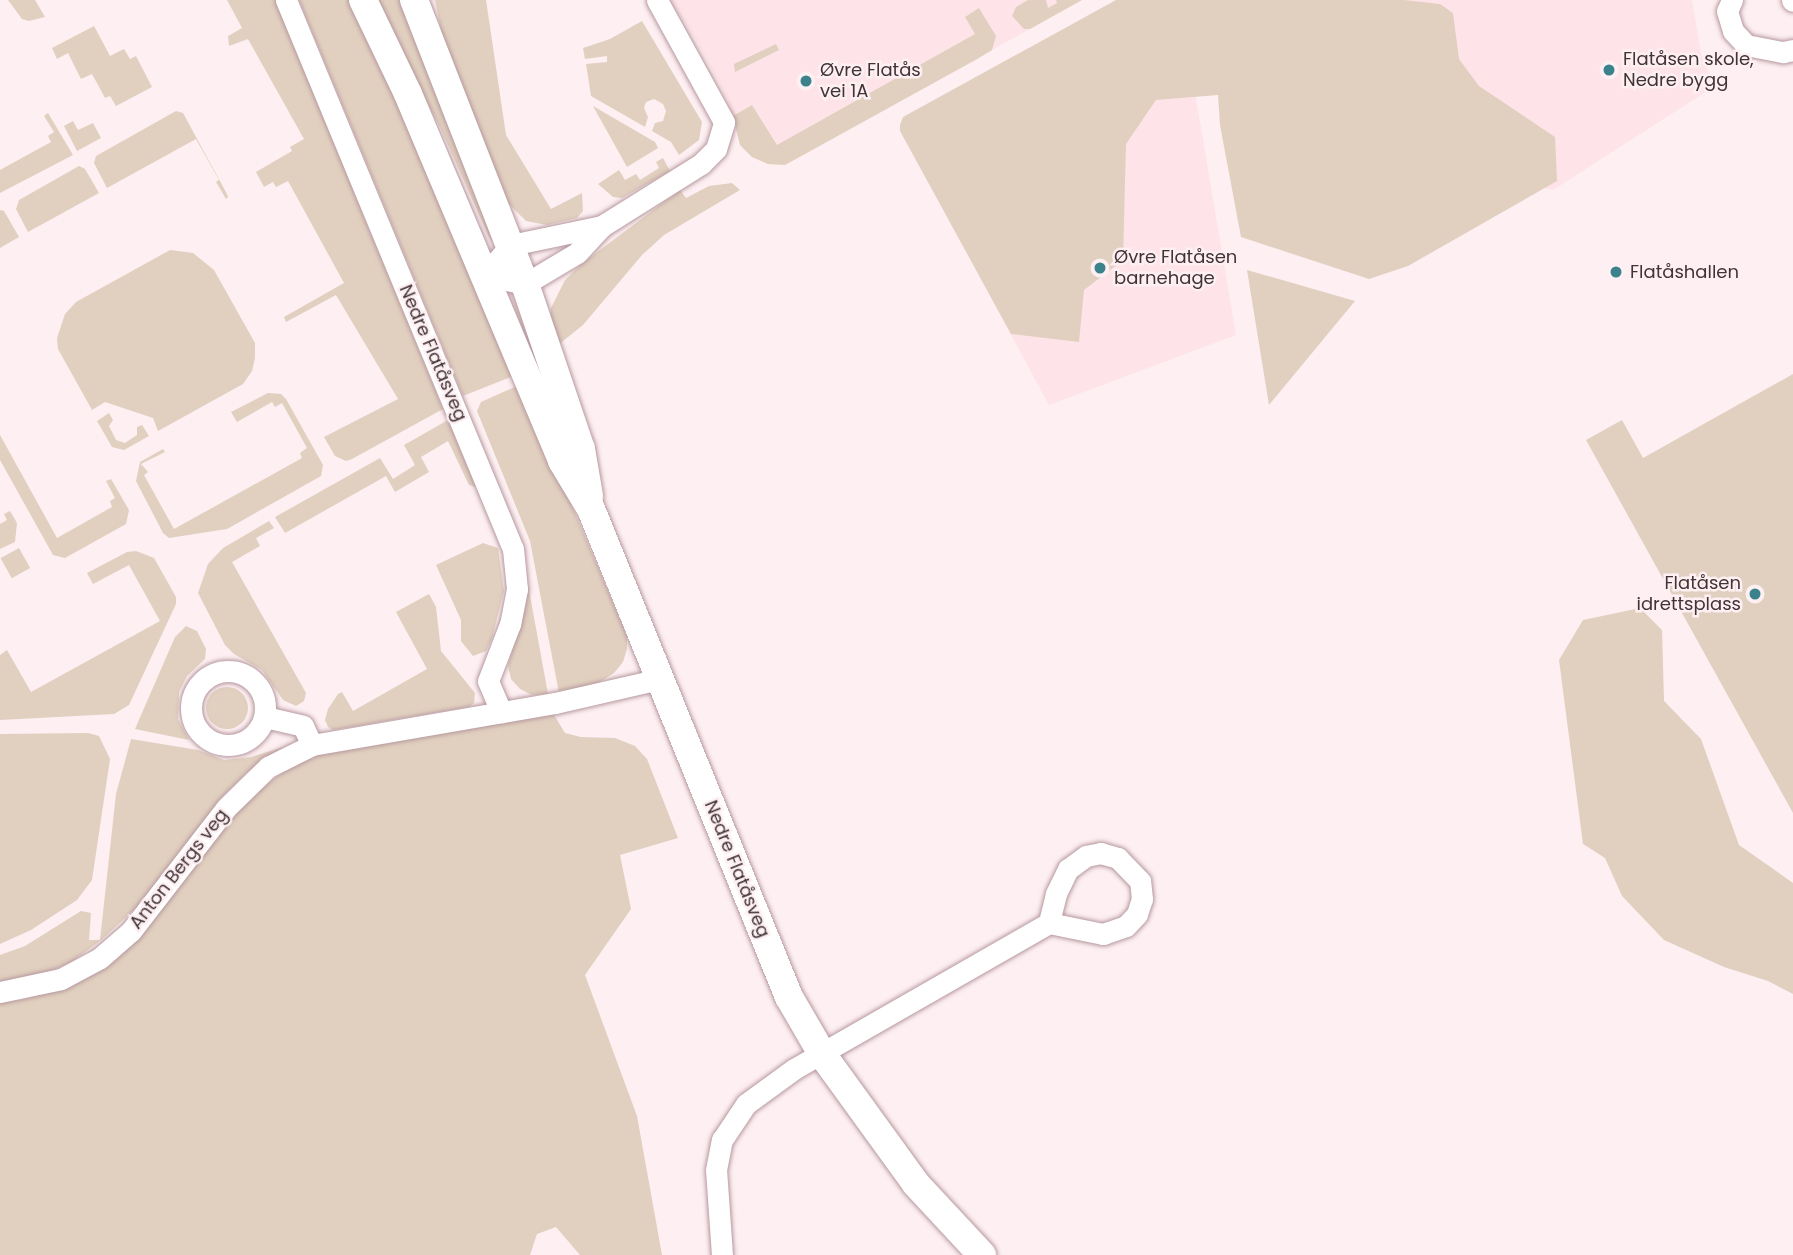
<!DOCTYPE html>
<meta charset="utf-8">
<style>
body{margin:0}
#map{position:relative;width:1793px;height:1255px;overflow:hidden;background:#fdeff2;font-family:Poppins,sans-serif}
div>[style]{position:absolute}
[style*='--x']{left:calc(var(--x)*1px);top:calc(var(--y)*1px);width:calc(var(--w)*1px);rotate:calc(var(--a)*1deg)}
.built>*{inset:0;background:#fee4e9}
.green>*{inset:0;background:#e1d0bf;transform-origin:0 0}
.round{border-radius:50%}
.roads{filter:drop-shadow(0 0 2px #b6989e) drop-shadow(0 0 2px #b6989e)}
.street>*{height:21px;margin:-10.5px;padding:0 10.5px;transform-origin:10.5px;border-radius:10.5px;background:#fff}
.street>.ring{margin:-10.5px;padding:0;box-sizing:content-box;background:none;border:21px solid #fff;border-radius:50%}
.secondary>*{height:28px;margin:-14px;padding:0 14px;transform-origin:14px;border-radius:14px;background:#fff}
.dots>*{width:19px;height:19px;translate:-50% -50%;box-sizing:border-box;border:4px solid #fdeff2;border-radius:50%}
span{translate:-50% -50%;white-space:nowrap;text-align:center;line-height:1.15;-webkit-text-stroke:5px #fdeff2;paint-order:stroke}
.poi-label{font-size:18px;color:#413437}
.left{translate:0 -50%;text-align:left}
.right{translate:-100% -50%;text-align:right}
.street-label{font-size:18px;color:#413437}
</style>
<div id="map">
<div class="built">
<i style="clip-path:polygon(670px 0,1082px 0,785px 165px,768px 164px,752px 157px,740px 145px,728px 100px,696px 40px)"></i>
<i style="clip-path:polygon(1297px 0,1692px 0,1701px 54px,1715px 86px,1553px 190px,1509px 180px)"></i>
<i style="clip-path:polygon(1190px 63px,1236px 335px,1049px 405px,939px 202px)"></i>
</div>
<div class="green">
<i style="clip-path:polygon(8px 0,35px 0,45px 17px,29px 21px,22px 19px)"></i>
<i style="clip-path:polygon(227px 0,275px 0,443px 409px,352px 459px,346px 461px,335px 456px,324px 437px,398px 399px,336px 295px,286px 322px,284px 317px,344px 283px,288px 181px,276px 187px,273px 182px,264px 187px,256px 172px,292px 151px,290px 147px,304px 139px,248px 39px,229px 46px,228px 36px,242px 28px)"></i>
<i style="clip-path:polygon(299px 0,353px 0,516px 374px,627px 636px,627px 649px,623px 662px,614px 673px,595px 685px,559px 693px,530px 541px,477px 411px,481px 402px,517px 386px,513px 376px,463px 396px,462px 394px)"></i>
<i style="clip-path:polygon(372px 0,404px 0,498px 248px,489px 237px,440px 127px)"></i>
<i style="clip-path:polygon(435px 0,486px 0,506px 135px,551px 209px,582px 193px,583px 211px,577px 218px,547px 225px,526px 221px,498px 193px,451px 80px)"></i>
<i style="clip-path:polygon(1028px 0,1046px 0,1048px 8px,1057px 3px,1056px 0,1082px 0,1030px 29px,1024px 29px,1012px 16px,1016px 7px)"></i>
<i style="clip-path:polygon(1116px 0,1404px 0,1440px 4px,1453px 13px,1459px 59px,1479px 86px,1555px 137px,1557px 181px,1408px 266px,1369px 279px,1241px 237px,1220px 125px,1218px 95px,1156px 100px,1126px 144px,1123px 260px,1084px 290px,1079px 342px,1011px 334px,900px 131px,900px 125px,903px 117px)"></i>
<i style="clip-path:polygon(979px 8px,996px 36px,992px 50px,979px 58px,785px 165px,768px 164px,752px 157px,740px 145px,733px 116px,752px 105px,777px 145px,975px 34px,965px 17px)"></i>
<i style="clip-path:polygon(642px 21px,702px 122px,699px 140px,679px 155px,671px 142px,652px 131px,655px 123px,663px 121px,666px 111px,663px 104px,654px 99px,646px 102px,644px 108px,648px 117px,645px 127px,591px 96px,586px 64px,607px 62px,607px 56px,585px 59px,583px 48px,610px 39px)"></i>
<i style="clip-path:polygon(94px 26px,110px 56px,124px 49px,130px 59px,136px 56px,152px 87px,116px 106px,110px 96px,105px 98px,92px 74px,81px 79px,68px 53px,57px 59px,52px 48px)"></i>
<i style="clip-path:polygon(776px 44px,779px 50px,735px 72px,734px 64px)"></i>
<i style="clip-path:polygon(593px 106px,655px 142px,658px 148px,627px 167px)"></i>
<i style="clip-path:polygon(176px 111px,183px 113px,227px 194px,228px 197px,226px 199px,216px 182px,219px 180px,196px 139px,107px 188px,94px 163px,96px 156px)"></i>
<i style="clip-path:polygon(48px 113px,73px 155px,0 193px,0 170px,51px 142px,48px 136px,54px 132px,44px 116px)"></i>
<i style="clip-path:polygon(73px 121px,78px 130px,93px 123px,101px 138px,77px 151px,64px 126px)"></i>
<i style="clip-path:polygon(663px 158px,670px 171px,622px 198px,613px 197px,598px 184px,619px 170px,625px 180px,636px 174px,640px 180px,659px 168px,656px 162px)"></i>
<i style="clip-path:polygon(79px 166px,85px 169px,99px 193px,28px 232px,16px 209px,19px 200px)"></i>
<i style="clip-path:polygon(732px 183px,740px 190px,664px 235px,642px 255px,583px 325px,558px 345px,550px 320px,551px 308px,565px 280px,580px 265px,680px 190px,686px 198px,709px 186px)"></i>
<i style="clip-path:polygon(0 210px,4px 211px,19px 237px,0 248px)"></i>
<i style="clip-path:polygon(170px 250px,193px 253px,214px 270px,255px 343px,255px 358px,252px 371px,243px 384px,158px 431px,153px 418px,105px 402px,92px 410px,58px 349px,57px 338px,65px 314px,76px 302px)"></i>
<i style="clip-path:polygon(1247px 270px,1355px 301px,1269px 405px)"></i>
<i style="clip-path:polygon(1793px 374px,1793px 813px,1586px 440px,1622px 420px,1643px 458px)"></i>
<i style="clip-path:polygon(268px 393px,281px 394px,286px 399px,323px 465px,321px 476px,227px 529px,169px 538px,163px 533px,136px 481px,140px 462px,163px 449px,165px 452px,141px 464px,148px 472px,144px 475px,174px 529px,302px 458px,300px 453px,307px 448px,282px 403px,275px 407px,272px 402px,237px 422px,231px 412px)"></i>
<i style="clip-path:polygon(109px 413px,113px 420px,109px 426px,116px 440px,125px 443px,137px 435px,137px 427px,142px 425px,149px 436px,124px 450px,112px 447px,97px 421px)"></i>
<i style="clip-path:polygon(448px 420px,476px 487px,469px 485px,448px 441px,421px 457px,429px 472px,395px 492px,386px 476px,285px 533px,275px 517px,380px 458px,393px 479px,415px 465px,404px 445px)"></i>
<i style="clip-path:polygon(0 435px,57px 538px,112px 507px,110px 501px,115px 498px,106px 481px,111px 479px,129px 510px,126px 524px,65px 558px,53px 555px,0 460px)"></i>
<i style="clip-path:polygon(10px 511px,17px 523px,15px 542px,0 549px,0 524px,7px 520px,4px 514px)"></i>
<i style="clip-path:polygon(269px 521px,274px 528px,256px 538px,260px 546px,232px 562px,306px 693px,304px 701px,296px 706px,283px 700px,262px 670px,234px 654px,225px 645px,198px 593px,208px 564px,223px 548px)"></i>
<i style="clip-path:polygon(483px 543px,498px 548px,504px 591px,492px 638px,486px 651px,473px 656px,461px 641px,461px 620px,436px 565px)"></i>
<i style="left:19px;top:548px;width:23px;height:21px;rotate:61deg"></i>
<i style="clip-path:polygon(136px 551px,154px 558px,176px 597px,176px 604px,129px 705px,114px 714px,0 720px,0 655px,7px 650px,31px 692px,160px 621px,129px 565px,93px 584px,87px 573px,127px 552px)"></i>
<i style="clip-path:polygon(527px 579px,548px 694px,532px 695px,520px 689px,511px 679px,508px 666px,525px 602px)"></i>
<i style="clip-path:polygon(429px 594px,436px 607px,441px 651px,475px 693px,474px 703px,469px 707px,333px 730px,328px 727px,325px 720px,328px 709px,338px 694px,342px 692px,353px 711px,427px 669px,396px 612px)"></i>
<i style="clip-path:polygon(1640px 608px,1662px 630px,1664px 701px,1701px 739px,1739px 845px,1793px 883px,1793px 994px,1768px 981px,1724px 967px,1664px 940px,1622px 896px,1605px 858px,1583px 844px,1559px 660px,1583px 620px)"></i>
<i style="clip-path:polygon(186px 626px,197px 631px,206px 649px,205px 659px,187px 676px,179px 692px,178px 719px,189px 740px,135px 729px,175px 637px)"></i>
<i class="round" style="left:206px;top:687px;width:42px;height:42px"></i>
<i style="clip-path:polygon(553px 713px,565px 733px,581px 737px,615px 738px,635px 746px,647px 759px,678px 838px,620px 855px,631px 909px,585px 975px,637px 1116px,662px 1255px,580px 1255px,556px 1227px,537px 1234px,530px 1255px,0 1255px,0 1001px,21px 1000px,65px 987px,95px 973px,116px 958px,155px 918px,242px 804px,288px 768px,326px 752px)"></i>
<i style="clip-path:polygon(88px 733px,99px 736px,110px 759px,92px 880px,77px 900px,31px 930px,0 944px,0 734px)"></i>
<i style="clip-path:polygon(131px 739px,198px 750px,224px 760px,251px 757px,283px 747px,246px 773px,223px 796px,138px 906px,100px 941px,71px 962px,51px 971px,0 982px,0 955px,25px 946px,81px 911px,91px 913px,89px 940px,100px 940px,116px 794px)"></i>
</div>
<div class="roads">
<div class="street">
<i style="--x:286;--y:0;--w:594;--a:67.54"></i>
<i style="--x:513;--y:549;--w:40;--a:84.3"></i>
<i style="--x:517;--y:589;--w:36;--a:101"></i>
<i style="--x:510;--y:624;--w:61;--a:111.1"></i>
<i style="--x:488;--y:681;--w:34;--a:67"></i>
<i style="--x:1732;--y:0;--w:12;--a:114"></i>
<i style="--x:1727;--y:11;--w:21;--a:73"></i>
<i style="--x:1733;--y:31;--w:19;--a:47"></i>
<i style="--x:1746;--y:45;--w:38;--a:11"></i>
<i style="--x:1783;--y:52;--w:10;--a:-11"></i>
<i style="--x:1792;--y:0;--w:1;--a:45"></i>
<i style="--x:602;--y:226;--w:93;--a:168.2"></i>
<i style="--x:511;--y:245;--w:40;--a:132"></i>
<i style="--x:484;--y:275;--w:42;--a:12.4"></i>
<i style="--x:525;--y:284;--w:61;--a:-30.8"></i>
<i style="--x:577;--y:253;--w:37;--a:-47"></i>
<i style="--x:602;--y:226;--w:117;--a:-32.1"></i>
<i style="--x:701;--y:164;--w:21;--a:-45"></i>
<i style="--x:716;--y:149;--w:28;--a:-73"></i>
<i style="--x:724;--y:122;--w:139;--a:-118.8"></i>
<i class="ring" style="left:191px;top:671px;width:53px;height:53px"></i>
<i style="--x:265;--y:717;--w:39;--a:13"></i>
<i style="--x:303;--y:726;--w:21;--a:65"></i>
<i style="--x:0;--y:992;--w:62;--a:-12"></i>
<i style="--x:61;--y:979;--w:44;--a:-28.3"></i>
<i style="--x:100;--y:958;--w:41;--a:-41.1"></i>
<i style="--x:131;--y:931;--w:155;--a:-52.3"></i>
<i style="--x:226;--y:808;--w:59;--a:-44.3"></i>
<i style="--x:268;--y:767;--w:49;--a:-26.6"></i>
<i style="--x:312;--y:745;--w:247;--a:-9.8"></i>
<i style="--x:555;--y:703;--w:108;--a:-12.9"></i>
<i style="--x:722;--y:1255;--w:85;--a:-94"></i>
<i style="--x:716;--y:1170;--w:31;--a:-79"></i>
<i style="--x:722;--y:1140;--w:43;--a:-56.3"></i>
<i style="--x:746;--y:1104;--w:59;--a:-36.1"></i>
<i style="--x:794;--y:1069;--w:294;--a:-29.8"></i>
<i style="--x:1049;--y:923;--w:55;--a:11.5"></i>
<i style="--x:1103;--y:934;--w:24;--a:-19"></i>
<i style="--x:1126;--y:926;--w:16;--a:-47"></i>
<i style="--x:1137;--y:914;--w:16;--a:-72"></i>
<i style="--x:1142;--y:899;--w:18;--a:-96"></i>
<i style="--x:1140;--y:881;--w:32;--a:-134"></i>
<i style="--x:1118;--y:858;--w:18;--a:-164"></i>
<i style="--x:1101;--y:853;--w:15;--a:169"></i>
<i style="--x:1086;--y:856;--w:22;--a:144"></i>
<i style="--x:1068;--y:869;--w:28;--a:116"></i>
<i style="--x:1056;--y:894;--w:30;--a:104"></i>
</div>
<div class="secondary">
<i style="--x:363;--y:0;--w:104;--a:64.4"></i>
<i style="--x:408;--y:94;--w:398;--a:67.2"></i>
<i style="--x:562;--y:461;--w:56;--a:58.9"></i>
<i style="--x:591;--y:509;--w:527;--a:67.92"></i>
<i style="--x:789;--y:997;--w:66;--a:59.9"></i>
<i style="--x:822;--y:1054;--w:160;--a:54.1"></i>
<i style="--x:916;--y:1184;--w:97;--a:47.1"></i>
<i style="--x:414;--y:0;--w:305;--a:68.7"></i>
<i style="--x:525;--y:284;--w:174;--a:71.3"></i>
<i style="--x:581;--y:449;--w:48;--a:80.3"></i>
</div>
</div>
<div class="dots">
<i style="left:1609px;top:70px;background:#3b828c"></i>
<i style="left:806px;top:81px;background:#3b828c"></i>
<i style="left:1100px;top:268px;background:#3b828c"></i>
<i style="left:1616px;top:272px;background:#3b828c"></i>
<i style="left:1755px;top:594px;background:#3b828c"></i>
</div>
<div class="poi-label">
<span class="left" style="left:1623px;top:70px">Flatåsen skole,<br>Nedre bygg</span>
<span class="left" style="left:820px;top:81px">Øvre Flatås<br>vei 1A</span>
<span class="left" style="left:1114px;top:268px">Øvre Flatåsen<br>barnehage</span>
<span class="left" style="left:1630px;top:272px">Flatåshallen</span>
<span class="right" style="left:1741px;top:594px">Flatåsen<br>idrettsplass</span>
</div>
<div class="street-label">
<span style="left:433px;top:353px;rotate:67deg">Nedre Flatåsveg</span>
<span style="left:179px;top:869px;rotate:-52deg">Anton Bergs veg</span>
<span style="left:737px;top:869px;rotate:68deg">Nedre Flatåsveg</span>
</div>
</div>
